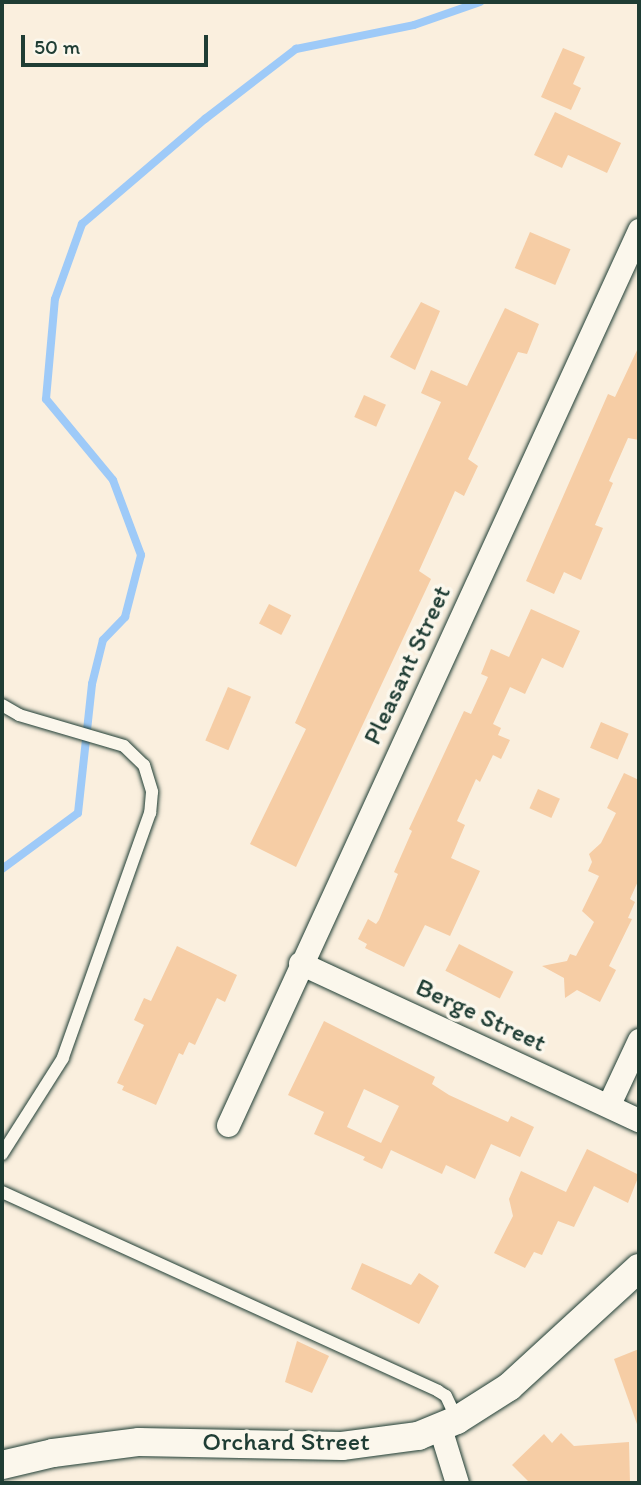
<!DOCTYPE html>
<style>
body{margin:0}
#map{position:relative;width:641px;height:1485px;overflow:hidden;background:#faefde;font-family:Itim,sans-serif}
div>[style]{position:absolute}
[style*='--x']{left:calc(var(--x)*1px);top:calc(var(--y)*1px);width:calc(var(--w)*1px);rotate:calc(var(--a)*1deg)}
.stream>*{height:8px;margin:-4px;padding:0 4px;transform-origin:4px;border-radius:4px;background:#9ecaf8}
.building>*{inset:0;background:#f6cda5;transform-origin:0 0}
.roads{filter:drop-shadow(0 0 2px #1f3d34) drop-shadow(0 0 2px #1f3d34)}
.service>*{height:12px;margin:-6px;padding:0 6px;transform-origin:6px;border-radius:6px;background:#fbf7ec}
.minor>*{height:23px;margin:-11.5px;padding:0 11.5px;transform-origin:11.5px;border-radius:11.5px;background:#fbf7ec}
.tertiary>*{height:28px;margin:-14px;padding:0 14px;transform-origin:14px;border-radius:14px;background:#fbf7ec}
span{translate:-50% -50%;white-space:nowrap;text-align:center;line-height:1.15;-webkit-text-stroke:7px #fbf7ec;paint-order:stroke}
.street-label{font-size:26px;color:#1f3d34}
.frame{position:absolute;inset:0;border:4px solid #1f3d34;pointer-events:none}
.scale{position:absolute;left:21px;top:35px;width:187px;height:32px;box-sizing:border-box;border:4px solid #1f3d34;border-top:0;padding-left:9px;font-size:21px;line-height:24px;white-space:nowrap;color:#1f3d34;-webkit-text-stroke:5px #fbf7ec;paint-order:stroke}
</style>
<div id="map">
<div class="stream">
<i style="--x:2;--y:869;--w:94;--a:-36.4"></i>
<i style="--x:78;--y:813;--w:130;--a:-83.8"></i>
<i style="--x:92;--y:684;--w:45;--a:-76"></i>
<i style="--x:103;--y:640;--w:32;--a:-46"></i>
<i style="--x:125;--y:617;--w:64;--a:-75.5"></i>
<i style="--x:141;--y:555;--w:80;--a:-110.5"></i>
<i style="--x:113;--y:480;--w:105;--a:-129.6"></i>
<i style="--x:46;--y:399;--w:100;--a:-84.9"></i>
<i style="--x:55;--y:299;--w:80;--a:-70.2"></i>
<i style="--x:82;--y:224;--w:162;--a:-40.5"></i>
<i style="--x:205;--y:119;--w:115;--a:-37.6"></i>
<i style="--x:296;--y:49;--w:120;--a:-11.5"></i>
<i style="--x:414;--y:25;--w:70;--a:-19.2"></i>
</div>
<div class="building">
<i style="clip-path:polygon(563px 48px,585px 57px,573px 84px,581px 88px,571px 110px,541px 97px)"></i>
<i style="clip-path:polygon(555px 112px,621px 143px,607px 173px,568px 155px,562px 168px,534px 155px)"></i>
<i style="left:530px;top:232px;width:44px;height:39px;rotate:23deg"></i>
<i style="clip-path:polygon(421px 302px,440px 311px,415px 370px,390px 357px)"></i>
<i style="clip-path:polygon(505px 308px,539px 324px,527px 354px,518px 352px,468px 459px,478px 466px,464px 496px,455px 491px,419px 571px,431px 579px,296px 867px,250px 844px,306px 729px,295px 723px,441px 402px,421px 393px,431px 370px,467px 386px)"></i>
<i style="clip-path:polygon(639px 346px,639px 440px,628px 438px,609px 481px,613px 483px,595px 525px,603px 528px,581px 580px,564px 572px,554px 594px,526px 581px,608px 394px,615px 397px)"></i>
<i style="left:364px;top:395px;width:24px;height:24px;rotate:24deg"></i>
<i style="left:269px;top:604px;width:25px;height:22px;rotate:27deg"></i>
<i style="clip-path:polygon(531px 609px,580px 631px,563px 668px,542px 658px,525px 694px,510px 687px,493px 724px,501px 728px,498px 735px,510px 740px,501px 759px,493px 755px,480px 782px,476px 779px,457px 821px,465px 825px,451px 858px,480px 871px,450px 936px,425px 925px,404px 967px,365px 948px,367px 944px,358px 939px,368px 919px,376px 924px,379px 920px,398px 874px,394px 872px,412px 831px,409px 829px,464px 711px,471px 714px,488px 677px,481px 674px,491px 649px,509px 657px)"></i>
<i style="left:228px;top:687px;width:25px;height:58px;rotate:23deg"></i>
<i style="left:601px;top:722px;width:30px;height:28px;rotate:23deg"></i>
<i style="clip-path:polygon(624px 773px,639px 780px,639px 879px,630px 899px,635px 902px,628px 918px,632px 919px,609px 966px,616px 970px,600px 1002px,577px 990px,565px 998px,564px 978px,542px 966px,567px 961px,570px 954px,576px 956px,594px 922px,582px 911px,599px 876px,588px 871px,592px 862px,589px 854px,601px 843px,616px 813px,607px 808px)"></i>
<i style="left:538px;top:789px;width:24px;height:21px;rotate:24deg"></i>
<i style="left:459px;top:944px;width:61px;height:30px;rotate:27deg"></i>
<i style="clip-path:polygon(177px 946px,237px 975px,225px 1002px,217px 998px,195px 1045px,189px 1042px,183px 1055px,179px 1053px,156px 1105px,122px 1090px,124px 1086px,117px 1083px,144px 1025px,134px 1020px,144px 998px,151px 1001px)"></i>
<i style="clip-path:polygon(evenodd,324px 1021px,435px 1077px,432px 1084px,449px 1095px,508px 1122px,511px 1116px,534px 1127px,520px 1157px,491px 1144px,475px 1179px,446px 1165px,442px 1174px,391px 1150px,382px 1169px,363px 1160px,365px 1157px,314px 1134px,324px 1112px,288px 1095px,324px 1021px,364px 1089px,399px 1106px,381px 1143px,347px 1127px,364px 1089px)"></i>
<i style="clip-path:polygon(587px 1149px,639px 1175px,628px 1203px,594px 1186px,574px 1227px,558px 1221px,542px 1255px,534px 1252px,525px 1268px,494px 1253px,513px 1216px,509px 1199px,521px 1171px,566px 1192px)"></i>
<i style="clip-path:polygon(362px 1263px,411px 1285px,419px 1273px,439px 1286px,419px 1324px,351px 1289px)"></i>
<i style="clip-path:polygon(297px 1341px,329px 1356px,312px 1393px,285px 1382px)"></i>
<i style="clip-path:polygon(639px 1349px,639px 1427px,638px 1427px,614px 1359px)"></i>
<i style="clip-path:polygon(561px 1433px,574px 1446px,629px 1442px,630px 1483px,530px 1483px,512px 1465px,544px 1434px,552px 1443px)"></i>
</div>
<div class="roads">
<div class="service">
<i style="--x:2;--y:705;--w:20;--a:30"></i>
<i style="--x:19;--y:715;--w:109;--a:16.4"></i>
<i style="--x:124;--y:746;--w:28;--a:44"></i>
<i style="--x:144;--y:765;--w:28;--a:73"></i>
<i style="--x:152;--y:792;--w:21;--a:95"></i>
<i style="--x:150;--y:813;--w:260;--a:109.6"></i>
<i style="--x:63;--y:1058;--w:114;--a:122.4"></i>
<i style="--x:2;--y:1192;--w:479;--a:24.5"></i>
<i style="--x:438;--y:1391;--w:9;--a:32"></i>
<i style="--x:446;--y:1396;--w:26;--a:65"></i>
</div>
<div class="minor">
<i style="--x:300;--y:963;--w:374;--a:24.9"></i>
<i style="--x:609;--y:1104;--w:71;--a:-64.9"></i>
<i style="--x:228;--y:1125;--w:985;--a:-65.33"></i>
<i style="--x:440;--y:1428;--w:58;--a:72.8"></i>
</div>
<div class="tertiary">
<i style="--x:2;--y:1465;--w:52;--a:-13.2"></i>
<i style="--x:53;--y:1453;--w:87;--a:-7.3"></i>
<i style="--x:139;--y:1442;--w:203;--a:1.1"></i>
<i style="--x:342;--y:1446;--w:77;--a:-7.5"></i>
<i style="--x:418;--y:1436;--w:42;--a:-22.3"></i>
<i style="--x:457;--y:1420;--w:62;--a:-32.4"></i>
<i style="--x:509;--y:1387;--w:176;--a:-42.5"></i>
</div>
</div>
<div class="street-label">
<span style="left:407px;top:665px;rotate:-65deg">Pleasant Street</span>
<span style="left:481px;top:1015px;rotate:25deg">Berge Street</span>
<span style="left:286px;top:1442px">Orchard Street</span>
</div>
<div class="frame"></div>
<div class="scale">50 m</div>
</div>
